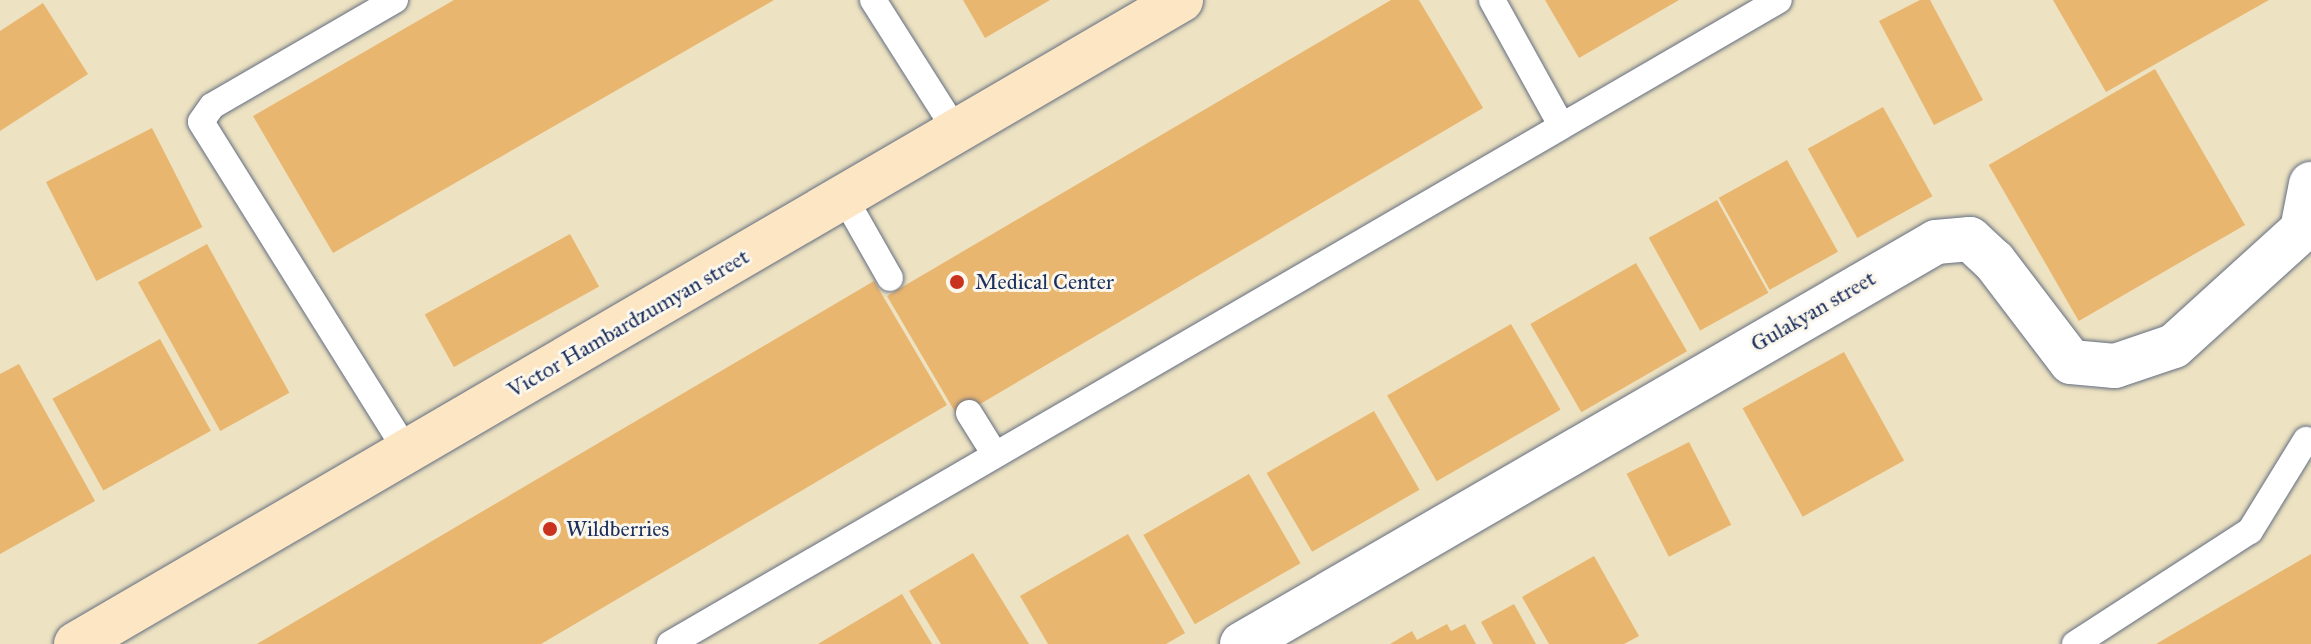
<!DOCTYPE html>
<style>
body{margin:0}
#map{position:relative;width:2311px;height:644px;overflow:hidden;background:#ede2c1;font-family:"IM FELL Great Primer",serif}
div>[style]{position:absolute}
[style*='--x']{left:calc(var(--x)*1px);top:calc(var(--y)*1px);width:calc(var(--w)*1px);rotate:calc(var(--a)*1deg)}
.building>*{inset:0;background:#e9b670;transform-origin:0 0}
.roads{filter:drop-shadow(0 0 2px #646e81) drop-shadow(0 0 2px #646e81)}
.lane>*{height:26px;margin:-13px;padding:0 13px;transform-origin:13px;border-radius:13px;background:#fff}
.street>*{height:44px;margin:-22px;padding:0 22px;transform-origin:22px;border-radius:22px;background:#fff}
.secondary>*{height:44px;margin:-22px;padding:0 22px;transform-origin:22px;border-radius:22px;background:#fce6c4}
.dots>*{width:22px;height:22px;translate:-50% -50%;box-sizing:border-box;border:4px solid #fbf7ec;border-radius:50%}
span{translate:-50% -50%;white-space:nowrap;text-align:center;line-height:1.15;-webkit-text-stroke:6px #fbf7ec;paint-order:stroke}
.poi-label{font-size:22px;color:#1b2f5e}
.left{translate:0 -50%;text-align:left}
.street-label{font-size:22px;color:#1b2f5e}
</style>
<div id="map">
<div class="building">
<i style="clip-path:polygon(454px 0,774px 0,333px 253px,253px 116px)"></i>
<i style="clip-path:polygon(963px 0,1050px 0,985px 38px)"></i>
<i style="clip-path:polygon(1391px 0,1419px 0,1483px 108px,958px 417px,887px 296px)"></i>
<i style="clip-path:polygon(1545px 0,1679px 0,1579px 58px)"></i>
<i style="clip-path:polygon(1920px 0,1930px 0,1983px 100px,1934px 125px,1879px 21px)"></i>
<i style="clip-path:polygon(2053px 0,2269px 0,2106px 92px)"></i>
<i style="clip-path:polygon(43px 3px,88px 74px,0 131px,0 31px)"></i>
<i style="left:2155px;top:69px;width:180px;height:192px;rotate:60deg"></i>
<i style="left:1883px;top:107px;width:102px;height:86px;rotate:61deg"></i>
<i style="left:152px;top:128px;width:111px;height:119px;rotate:63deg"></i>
<i style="left:1787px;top:160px;width:105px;height:78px;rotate:61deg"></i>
<i style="left:1717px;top:200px;width:106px;height:78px;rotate:61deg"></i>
<i style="left:570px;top:234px;width:60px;height:166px;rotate:61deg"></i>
<i style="left:207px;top:244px;width:170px;height:79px;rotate:61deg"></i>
<i style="left:1636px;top:263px;width:102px;height:122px;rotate:60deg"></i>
<i style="clip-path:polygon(874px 281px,947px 405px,541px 644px,257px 644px)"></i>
<i style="left:1511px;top:324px;width:99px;height:143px;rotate:60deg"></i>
<i style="left:160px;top:339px;width:105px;height:123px;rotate:61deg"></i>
<i style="left:1844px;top:352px;width:124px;height:116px;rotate:61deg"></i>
<i style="clip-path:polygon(19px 364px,95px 501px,0 554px,0 374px)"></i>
<i style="left:1374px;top:411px;width:91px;height:124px;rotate:60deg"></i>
<i style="left:1689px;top:442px;width:93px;height:70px;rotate:63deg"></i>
<i style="left:1249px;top:474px;width:103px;height:122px;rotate:60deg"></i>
<i style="clip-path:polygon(1128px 534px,1185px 633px,1166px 644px,1048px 644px,1020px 596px)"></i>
<i style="clip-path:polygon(973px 553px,1029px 644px,941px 644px,909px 591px)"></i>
<i style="clip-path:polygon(2311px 554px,2311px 644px,2156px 644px)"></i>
<i style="clip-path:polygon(1594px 556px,1639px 636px,1624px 644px,1549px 644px,1522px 597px)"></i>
<i style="clip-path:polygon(902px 594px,932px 644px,818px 644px)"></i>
<i style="clip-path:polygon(1514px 604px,1536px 644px,1493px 644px,1481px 622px)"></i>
<i style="clip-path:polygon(1447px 624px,1451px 631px,1465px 624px,1476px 644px,1390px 644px,1412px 631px,1417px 640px)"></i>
</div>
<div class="roads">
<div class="lane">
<i style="--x:395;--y:0;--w:211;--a:149.9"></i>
<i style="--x:212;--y:106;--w:19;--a:125"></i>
<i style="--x:201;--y:122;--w:389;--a:58"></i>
<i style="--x:873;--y:0;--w:155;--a:57.6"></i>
<i style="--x:1492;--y:0;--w:141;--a:61.1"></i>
<i style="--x:844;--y:197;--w:93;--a:60.4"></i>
<i style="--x:969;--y:413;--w:47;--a:58"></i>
<i style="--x:670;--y:644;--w:1282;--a:-30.14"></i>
<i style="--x:2075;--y:644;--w:208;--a:-32.9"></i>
<i style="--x:2250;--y:531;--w:107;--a:-58.4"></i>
</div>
<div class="street">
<i style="--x:1242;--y:644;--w:802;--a:-30.08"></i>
<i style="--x:1936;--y:242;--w:34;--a:-5"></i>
<i style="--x:1970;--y:239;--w:33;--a:43"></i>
<i style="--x:1994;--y:261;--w:127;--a:52.7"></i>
<i style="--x:2071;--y:362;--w:44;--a:5.2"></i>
<i style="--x:2115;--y:366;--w:62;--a:-18.7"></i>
<i style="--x:2174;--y:346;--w:173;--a:-42.2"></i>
<i style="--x:2302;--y:230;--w:47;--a:-78.9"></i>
</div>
<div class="secondary">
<i style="--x:76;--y:644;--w:1279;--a:-30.23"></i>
</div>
</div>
<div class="dots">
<i style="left:957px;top:282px;background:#c8321e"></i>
<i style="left:550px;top:529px;background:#c8321e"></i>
</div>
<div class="poi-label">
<span class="left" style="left:975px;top:282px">Medical Center</span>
<span class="left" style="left:566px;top:529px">Wildberries</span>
</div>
<div class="street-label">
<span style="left:1813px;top:311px;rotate:-30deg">Gulakyan street</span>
<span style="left:628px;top:323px;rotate:-30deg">Victor Hambardzumyan street</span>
</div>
</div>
